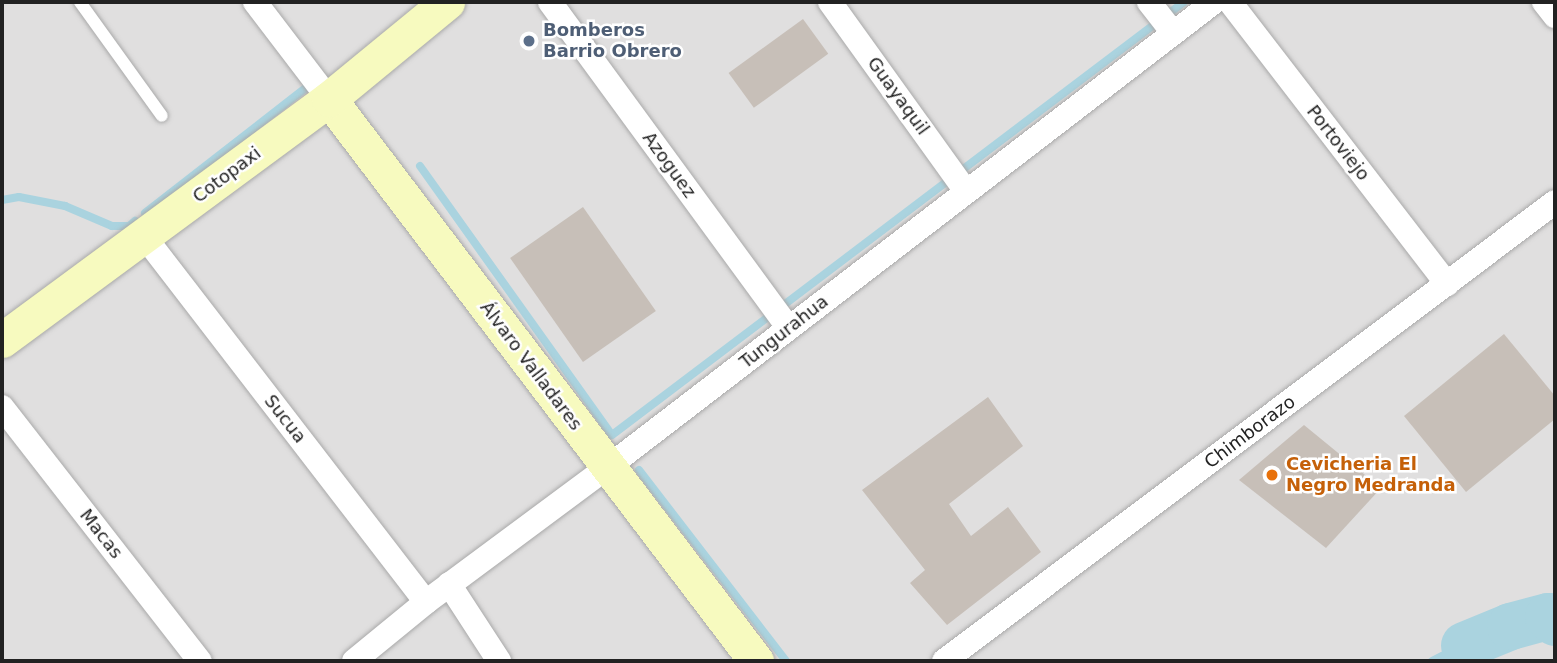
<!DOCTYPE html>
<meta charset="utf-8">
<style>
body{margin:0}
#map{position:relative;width:1557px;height:663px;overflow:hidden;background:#f2efe9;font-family:"DejaVu Sans",sans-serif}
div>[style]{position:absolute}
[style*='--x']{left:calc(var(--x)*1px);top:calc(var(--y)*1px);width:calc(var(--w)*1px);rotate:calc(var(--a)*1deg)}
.residential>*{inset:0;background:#e0dfdf;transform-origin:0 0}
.stream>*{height:8px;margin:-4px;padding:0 4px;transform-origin:4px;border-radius:4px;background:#aad3df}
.river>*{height:47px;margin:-23.5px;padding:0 23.5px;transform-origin:23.5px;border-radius:23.5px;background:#aad3df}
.building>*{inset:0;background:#c7bfb8;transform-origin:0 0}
.roads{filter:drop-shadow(0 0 2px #a9a9a9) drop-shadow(0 0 2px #a9a9a9)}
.lane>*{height:12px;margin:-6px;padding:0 6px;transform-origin:6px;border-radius:6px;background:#fff}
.street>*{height:24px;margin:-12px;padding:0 12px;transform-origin:12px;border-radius:12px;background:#fff}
.secondary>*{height:35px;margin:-17.5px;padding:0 17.5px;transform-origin:17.5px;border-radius:17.5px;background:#f7fabf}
.dots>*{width:19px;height:19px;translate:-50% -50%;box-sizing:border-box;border:4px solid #fff;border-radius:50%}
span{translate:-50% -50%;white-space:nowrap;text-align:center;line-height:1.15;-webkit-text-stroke:5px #fff;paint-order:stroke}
.service-label{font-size:18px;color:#4e5e75;font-weight:700}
.left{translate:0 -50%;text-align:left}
.street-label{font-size:18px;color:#222}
.food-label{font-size:18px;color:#c56008;font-weight:700}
.frame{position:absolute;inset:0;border:4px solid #222;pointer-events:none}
</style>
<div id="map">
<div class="residential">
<i style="left:2px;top:2px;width:1553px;height:659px"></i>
</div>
<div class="stream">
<i style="--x:420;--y:166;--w:330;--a:54.5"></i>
<i style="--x:612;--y:435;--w:717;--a:-37.13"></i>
<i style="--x:2;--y:200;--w:17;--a:-10"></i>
<i style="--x:19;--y:197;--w:47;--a:11.1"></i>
<i style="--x:65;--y:206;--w:51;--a:23.1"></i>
<i style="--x:112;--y:226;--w:17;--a:0"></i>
<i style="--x:129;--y:226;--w:8;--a:-40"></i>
<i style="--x:145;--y:213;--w:212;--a:-37.9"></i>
<i style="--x:639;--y:470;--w:241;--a:52.4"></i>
<i style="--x:1432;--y:661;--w:36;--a:-27"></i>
</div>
<div class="river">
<i style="--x:1464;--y:645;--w:50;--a:-22.4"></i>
<i style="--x:1510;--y:626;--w:39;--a:-15"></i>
<i style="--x:1548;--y:616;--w:9;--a:41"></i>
</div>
<div class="building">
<i style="left:803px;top:19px;width:43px;height:92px;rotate:54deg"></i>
<i style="left:583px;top:207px;width:127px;height:89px;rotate:55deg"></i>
<i style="clip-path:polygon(1504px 334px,1555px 396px,1555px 419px,1466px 492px,1404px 416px)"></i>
<i style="clip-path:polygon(988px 397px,1023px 446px,949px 504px,971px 536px,1008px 507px,1041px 552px,947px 625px,910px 583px,925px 570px,862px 490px)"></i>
<i style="clip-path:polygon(1304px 425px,1381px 488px,1326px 548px,1239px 480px)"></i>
</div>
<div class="roads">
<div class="lane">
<i style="--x:80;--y:2;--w:140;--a:54.3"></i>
</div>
<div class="street">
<i style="--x:255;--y:2;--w:122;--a:52.7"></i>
<i style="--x:550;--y:2;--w:404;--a:53.8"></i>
<i style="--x:830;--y:2;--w:233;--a:54.3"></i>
<i style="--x:1149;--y:2;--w:39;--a:52"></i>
<i style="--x:1230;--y:2;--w:356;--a:52.4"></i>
<i style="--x:1544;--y:2;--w:18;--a:52"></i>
<i style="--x:144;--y:236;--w:462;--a:52.4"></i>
<i style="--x:2;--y:407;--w:322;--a:52.1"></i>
<i style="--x:449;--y:584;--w:92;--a:57"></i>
<i style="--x:354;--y:661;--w:93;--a:-39.3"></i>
<i style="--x:426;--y:602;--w:227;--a:-36.6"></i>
<i style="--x:608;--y:467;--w:764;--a:-37.5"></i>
<i style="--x:944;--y:661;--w:764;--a:-36.91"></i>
</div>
<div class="secondary">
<i style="--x:329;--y:99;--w:706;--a:52.77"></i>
<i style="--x:2;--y:340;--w:406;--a:-36.4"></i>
<i style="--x:329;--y:99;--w:153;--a:-39.4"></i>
</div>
</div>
<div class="dots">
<i style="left:529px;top:41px;background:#5c6f8a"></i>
<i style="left:1272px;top:475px;background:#e8710a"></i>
</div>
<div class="service-label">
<span class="left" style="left:543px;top:41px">Bomberos<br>Barrio Obrero</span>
</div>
<div class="street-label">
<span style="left:898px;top:96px;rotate:54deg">Guayaquil</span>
<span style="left:1338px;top:143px;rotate:52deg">Portoviejo</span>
<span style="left:669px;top:165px;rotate:54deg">Azoguez</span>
<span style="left:227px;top:175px;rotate:-37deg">Cotopaxi</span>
<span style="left:784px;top:332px;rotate:-38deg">Tungurahua</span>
<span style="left:531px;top:366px;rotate:53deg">Álvaro Valladares</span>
<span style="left:285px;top:419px;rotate:52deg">Sucua</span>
<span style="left:1250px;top:432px;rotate:-37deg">Chimborazo</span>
<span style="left:101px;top:534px;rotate:52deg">Macas</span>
</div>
<div class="food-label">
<span class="left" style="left:1286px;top:475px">Cevicheria El<br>Negro Medranda</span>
</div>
<div class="frame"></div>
</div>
